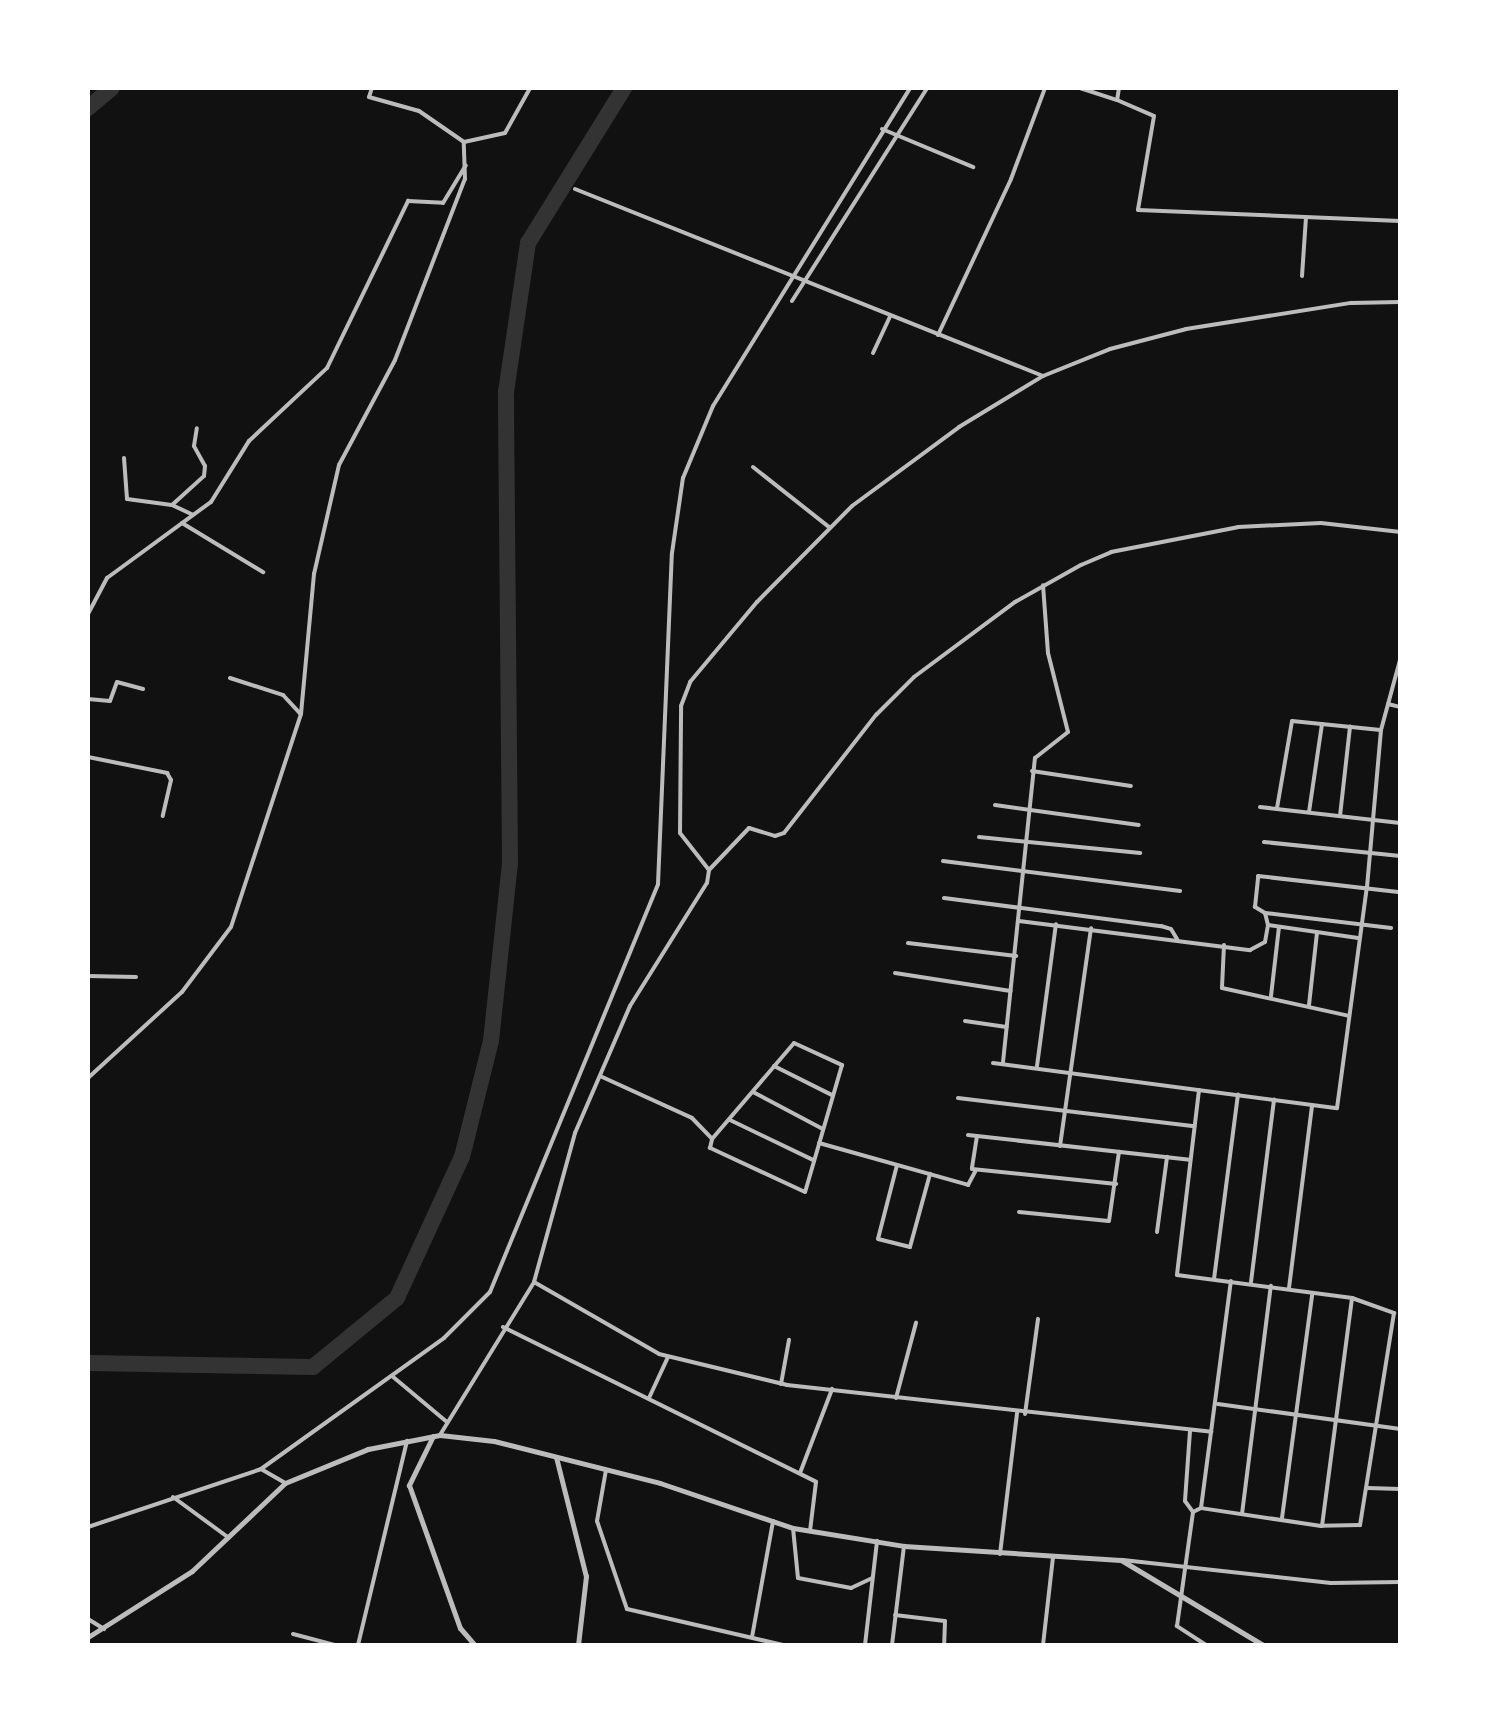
<!DOCTYPE html>
<style>
body{margin:0}
#map{position:relative;width:1488px;height:1733px;overflow:hidden;background:#111;font-family:Commissioner,sans-serif}
div>[style]{position:absolute}
[style*='--x']{left:calc(var(--x)*1px);top:calc(var(--y)*1px);width:calc(var(--w)*1px);rotate:calc(var(--a)*1deg)}
.river>*{height:16px;margin:-8px;padding:0 8px;transform-origin:8px;border-radius:8px;background:#333}
.minor>*{height:4px;margin:-2px;padding:0 2px;transform-origin:2px;border-radius:2px;background:#bcbcbc}
.tertiary>*{height:5px;margin:-2.5px;padding:0 2.5px;transform-origin:2.5px;border-radius:2.5px;background:#bcbcbc}
span{translate:-50% -50%;white-space:nowrap;text-align:center;line-height:1.15;-webkit-text-stroke:8px #fff;paint-order:stroke}
.frame{position:absolute;inset:0;border:90px solid #fff;pointer-events:none}
</style>
<div id="map">
<div class="river">
<i style="--x:88;--y:108;--w:31;--a:-40"></i>
<i style="--x:88;--y:1363;--w:225;--a:1"></i>
<i style="--x:313;--y:1367;--w:109;--a:-39.4"></i>
<i style="--x:397;--y:1298;--w:155;--a:-65.3"></i>
<i style="--x:462;--y:1157;--w:120;--a:-76"></i>
<i style="--x:491;--y:1041;--w:178;--a:-83.9"></i>
<i style="--x:510;--y:864;--w:472;--a:-90.5"></i>
<i style="--x:506;--y:392;--w:151;--a:-81.6"></i>
<i style="--x:528;--y:243;--w:182;--a:-58.2"></i>
</div>
<div class="minor">
<i style="--x:1080;--y:88;--w:39;--a:18"></i>
<i style="--x:1119;--y:88;--w:12;--a:99"></i>
<i style="--x:1117;--y:100;--w:40;--a:23.4"></i>
<i style="--x:1154;--y:116;--w:95;--a:99.7"></i>
<i style="--x:1138;--y:210;--w:262;--a:2.4"></i>
<i style="--x:882;--y:129;--w:99;--a:22.7"></i>
<i style="--x:464;--y:142;--w:42;--a:-12.4"></i>
<i style="--x:505;--y:133;--w:51;--a:-60.9"></i>
<i style="--x:575;--y:189;--w:504;--a:21.78"></i>
<i style="--x:1302;--y:276;--w:59;--a:-86.1"></i>
<i style="--x:792;--y:301;--w:252;--a:-57.6"></i>
<i style="--x:938;--y:335;--w:172;--a:-64.9"></i>
<i style="--x:1011;--y:179;--w:97;--a:-69.5"></i>
<i style="--x:873;--y:353;--w:40;--a:-65"></i>
<i style="--x:124;--y:458;--w:41;--a:85.8"></i>
<i style="--x:127;--y:499;--w:45;--a:7.6"></i>
<i style="--x:172;--y:505;--w:23;--a:25"></i>
<i style="--x:753;--y:467;--w:97;--a:38.3"></i>
<i style="--x:172;--y:505;--w:43;--a:-42.2"></i>
<i style="--x:204;--y:476;--w:10;--a:-84"></i>
<i style="--x:205;--y:466;--w:23;--a:-119"></i>
<i style="--x:194;--y:446;--w:18;--a:-81"></i>
<i style="--x:182;--y:523;--w:95;--a:31.2"></i>
<i style="--x:88;--y:614;--w:41;--a:-62.2"></i>
<i style="--x:107;--y:578;--w:129;--a:-36.2"></i>
<i style="--x:211;--y:502;--w:72;--a:-58.1"></i>
<i style="--x:249;--y:441;--w:107;--a:-43.1"></i>
<i style="--x:327;--y:368;--w:186;--a:-64.1"></i>
<i style="--x:408;--y:201;--w:35;--a:3"></i>
<i style="--x:443;--y:203;--w:44;--a:-58.8"></i>
<i style="--x:230;--y:678;--w:56;--a:17.8"></i>
<i style="--x:283;--y:695;--w:26;--a:47"></i>
<i style="--x:88;--y:699;--w:22;--a:5"></i>
<i style="--x:110;--y:701;--w:20;--a:-70"></i>
<i style="--x:117;--y:682;--w:27;--a:15"></i>
<i style="--x:1388;--y:704;--w:12;--a:14"></i>
<i style="--x:88;--y:757;--w:81;--a:11.4"></i>
<i style="--x:167;--y:773;--w:8;--a:60"></i>
<i style="--x:171;--y:780;--w:37;--a:103"></i>
<i style="--x:1032;--y:771;--w:100;--a:8.6"></i>
<i style="--x:995;--y:805;--w:145;--a:7.9"></i>
<i style="--x:1260;--y:807;--w:141;--a:6.5"></i>
<i style="--x:1277;--y:808;--w:88;--a:-80.2"></i>
<i style="--x:1292;--y:721;--w:89;--a:5.8"></i>
<i style="--x:1309;--y:812;--w:89;--a:-81.6"></i>
<i style="--x:1340;--y:816;--w:90;--a:-83.6"></i>
<i style="--x:979;--y:837;--w:162;--a:5.7"></i>
<i style="--x:1264;--y:842;--w:137;--a:5.9"></i>
<i style="--x:943;--y:861;--w:239;--a:7.2"></i>
<i style="--x:709;--y:870;--w:58;--a:-46.4"></i>
<i style="--x:749;--y:828;--w:27;--a:17"></i>
<i style="--x:775;--y:836;--w:9;--a:-18"></i>
<i style="--x:784;--y:833;--w:150;--a:-52.1"></i>
<i style="--x:876;--y:715;--w:54;--a:-45"></i>
<i style="--x:914;--y:677;--w:126;--a:-36.6"></i>
<i style="--x:1015;--y:602;--w:76;--a:-29.3"></i>
<i style="--x:1081;--y:565;--w:33;--a:-23"></i>
<i style="--x:1111;--y:552;--w:129;--a:-11.1"></i>
<i style="--x:1238;--y:527;--w:83;--a:-2.8"></i>
<i style="--x:1321;--y:523;--w:80;--a:6.5"></i>
<i style="--x:944;--y:898;--w:219;--a:7.4"></i>
<i style="--x:1161;--y:926;--w:10;--a:17"></i>
<i style="--x:1171;--y:929;--w:12;--a:59"></i>
<i style="--x:1265;--y:913;--w:127;--a:6.8"></i>
<i style="--x:1019;--y:921;--w:233;--a:7.2"></i>
<i style="--x:1250;--y:950;--w:17;--a:-28"></i>
<i style="--x:1265;--y:942;--w:17;--a:-80"></i>
<i style="--x:1268;--y:925;--w:12;--a:-104"></i>
<i style="--x:1265;--y:913;--w:12;--a:-149"></i>
<i style="--x:1255;--y:907;--w:31;--a:-84"></i>
<i style="--x:1258;--y:876;--w:141;--a:6.5"></i>
<i style="--x:1268;--y:925;--w:91;--a:8.2"></i>
<i style="--x:908;--y:943;--w:109;--a:6.9"></i>
<i style="--x:1224;--y:945;--w:43;--a:92.7"></i>
<i style="--x:1222;--y:988;--w:130;--a:12.4"></i>
<i style="--x:895;--y:973;--w:117;--a:8.8"></i>
<i style="--x:88;--y:976;--w:48;--a:1.2"></i>
<i style="--x:1271;--y:996;--w:69;--a:-83.4"></i>
<i style="--x:1309;--y:1005;--w:73;--a:-83.7"></i>
<i style="--x:965;--y:1021;--w:42;--a:8.1"></i>
<i style="--x:1003;--y:1062;--w:306;--a:-84"></i>
<i style="--x:1035;--y:758;--w:42;--a:-38.2"></i>
<i style="--x:1068;--y:732;--w:81;--a:-104.2"></i>
<i style="--x:1048;--y:653;--w:68;--a:-94.2"></i>
<i style="--x:993;--y:1063;--w:347;--a:7.5"></i>
<i style="--x:1337;--y:1108;--w:223;--a:-82.3"></i>
<i style="--x:1367;--y:887;--w:158;--a:-84.9"></i>
<i style="--x:1381;--y:730;--w:73;--a:-74.8"></i>
<i style="--x:774;--y:1066;--w:65;--a:26.6"></i>
<i style="--x:1037;--y:1066;--w:143;--a:-82.4"></i>
<i style="--x:600;--y:1076;--w:101;--a:24.5"></i>
<i style="--x:692;--y:1118;--w:29;--a:46"></i>
<i style="--x:712;--y:1139;--w:126;--a:-49.5"></i>
<i style="--x:794;--y:1043;--w:53;--a:24.6"></i>
<i style="--x:842;--y:1065;--w:132;--a:106.2"></i>
<i style="--x:805;--y:1192;--w:105;--a:-155.1"></i>
<i style="--x:710;--y:1148;--w:9;--a:-77"></i>
<i style="--x:88;--y:1078;--w:127;--a:-42.5"></i>
<i style="--x:182;--y:992;--w:81;--a:-53"></i>
<i style="--x:231;--y:927;--w:224;--a:-71.8"></i>
<i style="--x:301;--y:714;--w:141;--a:-84.7"></i>
<i style="--x:314;--y:574;--w:112;--a:-77.1"></i>
<i style="--x:339;--y:465;--w:119;--a:-61.9"></i>
<i style="--x:395;--y:360;--w:194;--a:-68.9"></i>
<i style="--x:465;--y:179;--w:37;--a:-92"></i>
<i style="--x:464;--y:142;--w:55;--a:-145.4"></i>
<i style="--x:419;--y:111;--w:52;--a:-164.4"></i>
<i style="--x:369;--y:97;--w:9;--a:-72"></i>
<i style="--x:1199;--y:1090;--w:186;--a:96.8"></i>
<i style="--x:1177;--y:1275;--w:177;--a:7.5"></i>
<i style="--x:1352;--y:1298;--w:45;--a:19.7"></i>
<i style="--x:1394;--y:1313;--w:215;--a:99.1"></i>
<i style="--x:1360;--y:1525;--w:39;--a:179"></i>
<i style="--x:1321;--y:1526;--w:121;--a:-171.5"></i>
<i style="--x:753;--y:1092;--w:79;--a:27.9"></i>
<i style="--x:958;--y:1098;--w:238;--a:6.8"></i>
<i style="--x:730;--y:1120;--w:92;--a:25.7"></i>
<i style="--x:968;--y:1135;--w:223;--a:6.4"></i>
<i style="--x:977;--y:1136;--w:33;--a:99"></i>
<i style="--x:972;--y:1169;--w:145;--a:5.9"></i>
<i style="--x:819;--y:1143;--w:155;--a:15.7"></i>
<i style="--x:968;--y:1185;--w:17;--a:-62"></i>
<i style="--x:1060;--y:1146;--w:220;--a:-81.9"></i>
<i style="--x:897;--y:1165;--w:76;--a:104.4"></i>
<i style="--x:878;--y:1239;--w:33;--a:14"></i>
<i style="--x:910;--y:1247;--w:76;--a:-74.7"></i>
<i style="--x:1019;--y:1212;--w:90;--a:5.7"></i>
<i style="--x:1109;--y:1221;--w:70;--a:-81.8"></i>
<i style="--x:1157;--y:1232;--w:76;--a:-82.4"></i>
<i style="--x:1214;--y:1279;--w:186;--a:-82.6"></i>
<i style="--x:534;--y:1282;--w:144;--a:29.9"></i>
<i style="--x:659;--y:1354;--w:132;--a:13.6"></i>
<i style="--x:787;--y:1385;--w:427;--a:6.3"></i>
<i style="--x:1251;--y:1282;--w:184;--a:-82.8"></i>
<i style="--x:1289;--y:1288;--w:183;--a:-82.8"></i>
<i style="--x:503;--y:1327;--w:349;--a:26.3"></i>
<i style="--x:816;--y:1482;--w:49;--a:97"></i>
<i style="--x:392;--y:1376;--w:72;--a:39.9"></i>
<i style="--x:781;--y:1384;--w:45;--a:-79.7"></i>
<i style="--x:649;--y:1398;--w:45;--a:-65.1"></i>
<i style="--x:896;--y:1398;--w:78;--a:-75.1"></i>
<i style="--x:1218;--y:1404;--w:184;--a:7.8"></i>
<i style="--x:1025;--y:1414;--w:96;--a:-82.2"></i>
<i style="--x:1190;--y:1431;--w:70;--a:94.1"></i>
<i style="--x:1185;--y:1501;--w:14;--a:54"></i>
<i style="--x:440;--y:1435;--w:180;--a:-58.4"></i>
<i style="--x:534;--y:1282;--w:155;--a:-74.6"></i>
<i style="--x:575;--y:1133;--w:138;--a:-66.6"></i>
<i style="--x:630;--y:1006;--w:145;--a:-58"></i>
<i style="--x:707;--y:883;--w:13;--a:-81"></i>
<i style="--x:709;--y:870;--w:47;--a:-128.1"></i>
<i style="--x:680;--y:833;--w:127;--a:-89.5"></i>
<i style="--x:681;--y:706;--w:26;--a:-69"></i>
<i style="--x:690;--y:682;--w:104;--a:-50.1"></i>
<i style="--x:757;--y:602;--w:135;--a:-45.3"></i>
<i style="--x:852;--y:506;--w:133;--a:-36.4"></i>
<i style="--x:959;--y:427;--w:98;--a:-31.3"></i>
<i style="--x:1043;--y:376;--w:72;--a:-21.9"></i>
<i style="--x:1110;--y:349;--w:79;--a:-14.7"></i>
<i style="--x:1186;--y:329;--w:167;--a:-9"></i>
<i style="--x:1351;--y:303;--w:49;--a:-1.2"></i>
<i style="--x:261;--y:1469;--w:28;--a:30"></i>
<i style="--x:606;--y:1470;--w:52;--a:100"></i>
<i style="--x:597;--y:1521;--w:93;--a:71.2"></i>
<i style="--x:627;--y:1609;--w:160;--a:13"></i>
<i style="--x:800;--y:1473;--w:90;--a:-69.1"></i>
<i style="--x:1368;--y:1488;--w:32;--a:2"></i>
<i style="--x:173;--y:1497;--w:69;--a:36.2"></i>
<i style="--x:1242;--y:1514;--w:230;--a:-82.8"></i>
<i style="--x:1282;--y:1518;--w:225;--a:-82.3"></i>
<i style="--x:1322;--y:1526;--w:230;--a:-82.5"></i>
<i style="--x:88;--y:1527;--w:182;--a:-18.5"></i>
<i style="--x:261;--y:1469;--w:225;--a:-35.6"></i>
<i style="--x:444;--y:1338;--w:65;--a:-45"></i>
<i style="--x:490;--y:1292;--w:441;--a:-67.6"></i>
<i style="--x:658;--y:884;--w:331;--a:-87.6"></i>
<i style="--x:672;--y:553;--w:76;--a:-81.7"></i>
<i style="--x:683;--y:478;--w:78;--a:-67.4"></i>
<i style="--x:713;--y:406;--w:374;--a:-58.2"></i>
<i style="--x:793;--y:1528;--w:50;--a:84.3"></i>
<i style="--x:798;--y:1578;--w:54;--a:10.7"></i>
<i style="--x:851;--y:1588;--w:23;--a:-25"></i>
<i style="--x:1000;--y:1554;--w:142;--a:-83.1"></i>
<i style="--x:1123;--y:1560;--w:209;--a:6.3"></i>
<i style="--x:1331;--y:1583;--w:69;--a:-0.8"></i>
<i style="--x:895;--y:1615;--w:50;--a:6.8"></i>
<i style="--x:945;--y:1621;--w:24;--a:92"></i>
<i style="--x:88;--y:1619;--w:19;--a:32"></i>
<i style="--x:293;--y:1634;--w:43;--a:14.7"></i>
<i style="--x:752;--y:1637;--w:118;--a:-79.7"></i>
<i style="--x:358;--y:1645;--w:210;--a:-76.5"></i>
<i style="--x:865;--y:1645;--w:105;--a:-83.4"></i>
<i style="--x:892;--y:1645;--w:100;--a:-83.1"></i>
<i style="--x:1043;--y:1645;--w:89;--a:-83.5"></i>
<i style="--x:1206;--y:1645;--w:35;--a:-147"></i>
<i style="--x:1177;--y:1626;--w:115;--a:-82"></i>
<i style="--x:1193;--y:1512;--w:9;--a:-27"></i>
<i style="--x:1201;--y:1508;--w:229;--a:-82.5"></i>
</div>
<div class="tertiary">
<i style="--x:433;--y:1436;--w:55;--a:116.1"></i>
<i style="--x:409;--y:1485;--w:152;--a:70.4"></i>
<i style="--x:460;--y:1628;--w:23;--a:49"></i>
<i style="--x:556;--y:1457;--w:123;--a:75.9"></i>
<i style="--x:586;--y:1576;--w:69;--a:96.6"></i>
<i style="--x:88;--y:1637;--w:123;--a:-32.4"></i>
<i style="--x:192;--y:1571;--w:128;--a:-43.4"></i>
<i style="--x:285;--y:1483;--w:90;--a:-22.3"></i>
<i style="--x:368;--y:1449;--w:73;--a:-11"></i>
<i style="--x:440;--y:1435;--w:54;--a:6.3"></i>
<i style="--x:494;--y:1441;--w:171;--a:14.2"></i>
<i style="--x:660;--y:1483;--w:140;--a:18.7"></i>
<i style="--x:793;--y:1528;--w:112;--a:9.2"></i>
<i style="--x:904;--y:1546;--w:217;--a:3.7"></i>
<i style="--x:1121;--y:1560;--w:165;--a:30.9"></i>
</div>
<div class="frame"></div>
</div>
